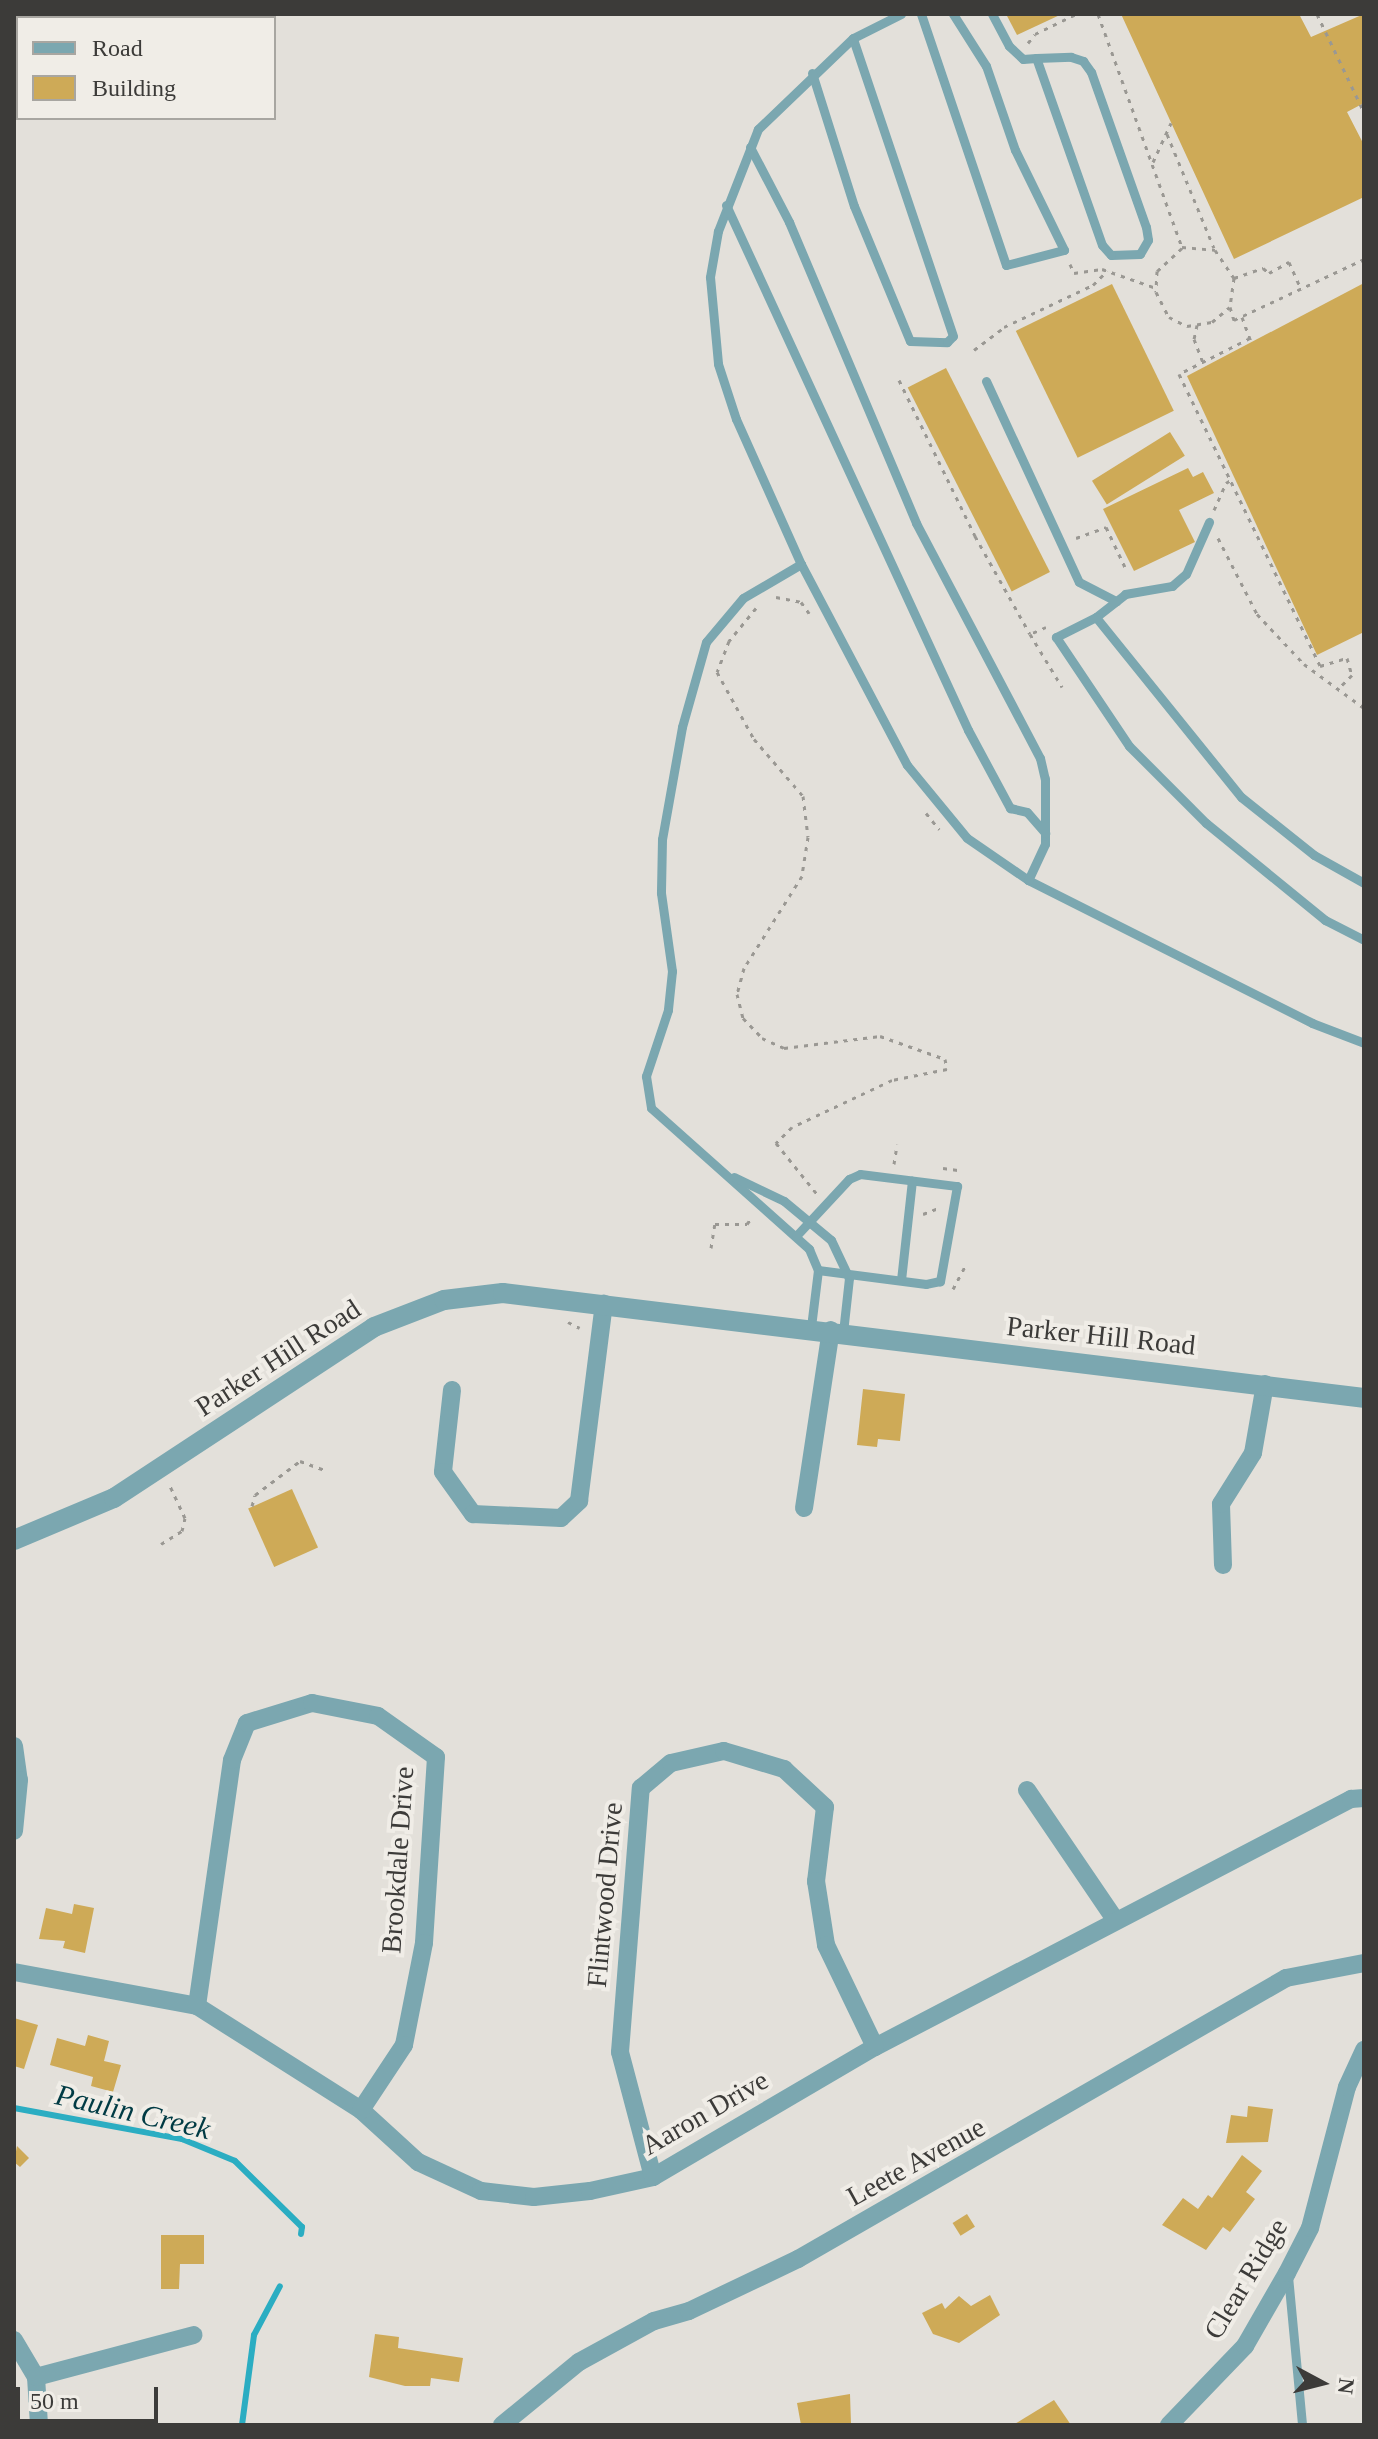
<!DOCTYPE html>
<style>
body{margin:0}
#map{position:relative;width:1378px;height:2439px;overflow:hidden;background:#e3e0da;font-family:"Times New Roman",serif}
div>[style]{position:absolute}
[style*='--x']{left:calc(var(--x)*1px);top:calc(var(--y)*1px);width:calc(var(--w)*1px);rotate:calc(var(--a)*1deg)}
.stream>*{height:6px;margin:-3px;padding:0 3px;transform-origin:3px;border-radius:3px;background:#2badc2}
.building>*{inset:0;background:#ceaa57;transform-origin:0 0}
.path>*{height:3px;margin-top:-1.5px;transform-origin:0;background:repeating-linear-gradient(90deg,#9a9893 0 4px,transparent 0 10px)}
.service>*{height:9px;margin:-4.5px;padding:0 4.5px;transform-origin:4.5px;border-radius:4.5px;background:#7ba7b0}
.minor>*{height:18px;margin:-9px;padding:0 9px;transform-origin:9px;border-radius:9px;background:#7ba7b0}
.tertiary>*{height:20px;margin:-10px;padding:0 10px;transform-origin:10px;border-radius:10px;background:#7ba7b0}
span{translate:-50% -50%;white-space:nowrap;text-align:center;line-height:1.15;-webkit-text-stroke:8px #f0ede7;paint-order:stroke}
.street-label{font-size:28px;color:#3c3b39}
.water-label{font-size:30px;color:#013b44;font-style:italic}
.frame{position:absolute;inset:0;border:16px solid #3c3b39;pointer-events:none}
.legend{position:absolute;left:16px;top:16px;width:260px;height:104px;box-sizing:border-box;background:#f0ede7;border:2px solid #a8a6a1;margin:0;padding:10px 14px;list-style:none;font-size:24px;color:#3c3b39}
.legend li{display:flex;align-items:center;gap:16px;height:40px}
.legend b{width:40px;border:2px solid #a8a6a1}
.north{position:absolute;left:1282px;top:2343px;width:80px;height:80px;-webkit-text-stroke:6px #f0ede7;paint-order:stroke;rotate:97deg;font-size:22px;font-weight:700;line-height:32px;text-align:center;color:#3c3b39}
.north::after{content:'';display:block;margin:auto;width:28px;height:36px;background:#3c3b39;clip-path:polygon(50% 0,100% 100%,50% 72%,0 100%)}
.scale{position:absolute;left:16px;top:2387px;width:142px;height:36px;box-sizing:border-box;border:4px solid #3c3b39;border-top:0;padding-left:10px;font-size:24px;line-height:28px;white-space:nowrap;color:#3c3b39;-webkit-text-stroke:6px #f0ede7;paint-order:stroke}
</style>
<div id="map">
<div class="stream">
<i style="--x:14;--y:2108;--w:171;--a:10.5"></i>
<i style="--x:182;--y:2139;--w:57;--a:22.5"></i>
<i style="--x:235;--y:2161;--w:94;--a:44.6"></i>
<i style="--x:302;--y:2227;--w:7;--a:98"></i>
<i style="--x:242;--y:2425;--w:91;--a:-82.4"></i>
<i style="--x:254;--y:2335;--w:55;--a:-62"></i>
</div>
<div class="building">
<i style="clip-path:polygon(1006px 14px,1062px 14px,1017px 35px)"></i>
<i style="clip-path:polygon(1121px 14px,1299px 14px,1311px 37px,1364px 14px,1364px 103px,1347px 112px,1364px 145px,1364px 197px,1234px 259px)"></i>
<i style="clip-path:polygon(1364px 283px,1364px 632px,1317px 655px,1187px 376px)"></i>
<i style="left:1112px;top:284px;width:141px;height:107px;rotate:64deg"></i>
<i style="left:946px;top:368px;width:229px;height:43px;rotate:63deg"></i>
<i style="left:1170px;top:432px;width:28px;height:92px;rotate:58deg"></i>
<i style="clip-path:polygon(1188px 468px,1193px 477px,1203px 472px,1214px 493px,1179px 510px,1195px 542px,1134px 571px,1103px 509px)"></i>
<i style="clip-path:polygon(863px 1389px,905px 1394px,900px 1441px,878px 1439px,877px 1447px,857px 1445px)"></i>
<i style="left:292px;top:1489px;width:64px;height:48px;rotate:66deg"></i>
<i style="clip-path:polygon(74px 1904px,94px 1908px,85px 1953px,63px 1948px,65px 1941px,39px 1939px,46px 1908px,72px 1914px)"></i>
<i style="clip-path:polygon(14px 2018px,38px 2025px,24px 2069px,14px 2066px)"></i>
<i style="clip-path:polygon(88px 2035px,109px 2041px,104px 2061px,121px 2065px,113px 2092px,91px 2086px,93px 2077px,50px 2065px,57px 2038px,85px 2046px)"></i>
<i style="clip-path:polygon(1248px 2106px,1273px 2109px,1268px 2142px,1226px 2143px,1231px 2115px,1247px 2117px)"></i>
<i style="clip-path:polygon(17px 2146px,29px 2158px,20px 2167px,14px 2162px)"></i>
<i style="clip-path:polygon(1242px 2155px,1262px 2171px,1246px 2192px,1255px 2199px,1230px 2232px,1223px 2227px,1206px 2250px,1162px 2225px,1183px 2198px,1198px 2209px,1208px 2195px,1212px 2198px)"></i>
<i style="left:967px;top:2214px;width:15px;height:17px;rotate:58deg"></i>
<i style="clip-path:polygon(161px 2235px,204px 2235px,204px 2264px,180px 2264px,179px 2289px,161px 2289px)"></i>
<i style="clip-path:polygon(990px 2295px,1000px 2315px,959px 2343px,933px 2334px,922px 2313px,942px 2303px,945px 2309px,959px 2296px,971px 2306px)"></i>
<i style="clip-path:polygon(375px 2334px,399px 2337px,398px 2348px,463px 2358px,459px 2382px,431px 2378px,430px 2386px,405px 2386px,369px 2377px)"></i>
<i style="clip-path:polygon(850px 2394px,851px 2423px,860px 2425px,801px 2425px,797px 2403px)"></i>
<i style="clip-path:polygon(1054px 2400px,1071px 2425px,1013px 2425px)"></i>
</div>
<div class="path">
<i style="--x:1098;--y:14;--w:248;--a:70.2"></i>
<i style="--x:1182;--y:247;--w:33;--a:5"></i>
<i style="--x:1215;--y:250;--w:34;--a:56"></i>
<i style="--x:1234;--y:278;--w:29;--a:98"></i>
<i style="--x:1230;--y:307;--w:14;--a:73"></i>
<i style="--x:1234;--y:320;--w:144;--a:-25.1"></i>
<i style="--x:1317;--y:14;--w:109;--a:64.4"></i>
<i style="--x:1028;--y:43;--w:11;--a:-52"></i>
<i style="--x:1035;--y:34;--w:46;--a:-26"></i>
<i style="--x:1167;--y:134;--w:123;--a:67.6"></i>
<i style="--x:1153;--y:162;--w:43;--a:-65.2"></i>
<i style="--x:1182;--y:248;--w:34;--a:137"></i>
<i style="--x:1157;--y:271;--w:21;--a:93"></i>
<i style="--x:1156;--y:292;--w:28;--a:63"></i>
<i style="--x:1169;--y:317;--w:20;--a:27"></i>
<i style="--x:1187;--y:326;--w:25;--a:-9"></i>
<i style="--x:1212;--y:322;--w:23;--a:-40"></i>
<i style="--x:1070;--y:264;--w:10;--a:66"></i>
<i style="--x:1074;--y:273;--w:28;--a:-8"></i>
<i style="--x:1102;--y:269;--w:57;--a:19.4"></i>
<i style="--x:1234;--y:278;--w:31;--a:-19"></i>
<i style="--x:1263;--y:268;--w:8;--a:40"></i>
<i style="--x:1269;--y:273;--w:23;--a:-29"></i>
<i style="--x:1289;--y:262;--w:30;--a:66"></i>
<i style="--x:1242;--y:317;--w:27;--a:70"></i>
<i style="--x:1197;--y:325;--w:14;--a:102"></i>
<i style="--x:1194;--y:339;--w:30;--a:69"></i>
<i style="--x:1250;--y:338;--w:80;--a:153.1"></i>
<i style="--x:1179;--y:374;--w:324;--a:64.2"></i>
<i style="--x:1320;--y:666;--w:28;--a:-17"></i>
<i style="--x:1347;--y:658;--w:18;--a:74"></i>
<i style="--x:1352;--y:675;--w:21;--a:135"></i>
<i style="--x:974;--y:350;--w:38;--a:-37"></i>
<i style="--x:1004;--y:327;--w:98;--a:-25.3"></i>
<i style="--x:1093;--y:285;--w:20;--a:-45"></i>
<i style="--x:899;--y:380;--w:174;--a:64"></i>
<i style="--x:975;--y:536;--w:112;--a:60.7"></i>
<i style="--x:1214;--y:510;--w:30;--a:-66"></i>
<i style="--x:1226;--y:483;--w:9;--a:-32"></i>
<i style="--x:1076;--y:538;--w:32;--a:-20"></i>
<i style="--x:1106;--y:527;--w:44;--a:64.6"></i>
<i style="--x:1218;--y:538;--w:85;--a:62.8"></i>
<i style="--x:1257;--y:614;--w:69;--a:46.8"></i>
<i style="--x:1304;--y:664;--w:74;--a:36.3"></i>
<i style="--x:776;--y:597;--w:25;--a:11"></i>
<i style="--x:801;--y:602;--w:14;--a:54"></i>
<i style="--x:756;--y:608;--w:43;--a:129.3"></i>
<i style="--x:729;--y:641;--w:33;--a:111"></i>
<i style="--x:717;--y:672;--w:77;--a:61.1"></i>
<i style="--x:754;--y:739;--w:75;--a:49.3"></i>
<i style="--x:803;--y:796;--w:41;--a:83"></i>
<i style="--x:808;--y:837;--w:39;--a:99"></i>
<i style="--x:802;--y:876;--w:109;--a:122.2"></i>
<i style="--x:744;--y:968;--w:27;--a:105"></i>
<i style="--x:737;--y:994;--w:25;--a:76"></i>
<i style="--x:743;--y:1018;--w:28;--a:46"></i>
<i style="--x:762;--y:1038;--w:24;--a:24"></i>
<i style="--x:784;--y:1048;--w:97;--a:-7.1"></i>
<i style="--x:880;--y:1036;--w:69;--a:19.5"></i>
<i style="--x:945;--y:1059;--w:10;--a:79"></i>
<i style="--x:947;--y:1069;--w:56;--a:168.7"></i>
<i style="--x:892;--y:1080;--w:110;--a:154.8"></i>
<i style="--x:792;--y:1127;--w:23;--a:135"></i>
<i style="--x:776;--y:1143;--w:65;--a:51.2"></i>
<i style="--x:1046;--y:627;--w:17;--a:156"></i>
<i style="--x:1030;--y:634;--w:62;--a:58.9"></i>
<i style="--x:926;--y:813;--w:21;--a:51"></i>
<i style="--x:894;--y:1164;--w:20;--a:-81"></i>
<i style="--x:943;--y:1168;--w:15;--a:8"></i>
<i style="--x:923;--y:1214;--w:17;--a:-21"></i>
<i style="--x:711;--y:1248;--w:24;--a:-81"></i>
<i style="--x:715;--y:1224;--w:32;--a:0"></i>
<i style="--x:747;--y:1224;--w:9;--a:-54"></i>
<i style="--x:953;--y:1289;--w:27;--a:-62"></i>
<i style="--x:568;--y:1322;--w:13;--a:27"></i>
<i style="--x:252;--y:1506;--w:11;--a:-75"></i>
<i style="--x:255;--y:1495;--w:56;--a:-37.1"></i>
<i style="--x:300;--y:1461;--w:27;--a:20"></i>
<i style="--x:161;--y:1544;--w:25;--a:-32"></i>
<i style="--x:182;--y:1531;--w:13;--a:-77"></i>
<i style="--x:185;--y:1518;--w:38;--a:-115"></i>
</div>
<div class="service">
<i style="--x:901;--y:14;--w:54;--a:153.4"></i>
<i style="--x:853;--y:38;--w:132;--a:136.2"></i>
<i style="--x:758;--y:129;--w:110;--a:111.4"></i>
<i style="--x:718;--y:231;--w:47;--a:99.9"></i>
<i style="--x:710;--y:277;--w:87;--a:84.7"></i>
<i style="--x:718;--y:364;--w:58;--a:71.9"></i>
<i style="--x:736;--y:419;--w:159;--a:65.9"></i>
<i style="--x:801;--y:564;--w:227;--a:62.2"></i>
<i style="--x:907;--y:765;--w:94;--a:50.6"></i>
<i style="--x:967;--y:838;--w:74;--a:34.5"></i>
<i style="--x:1028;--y:880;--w:318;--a:26.7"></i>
<i style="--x:1312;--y:1023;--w:56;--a:21"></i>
<i style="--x:921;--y:14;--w:265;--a:71.3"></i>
<i style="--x:1006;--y:265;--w:60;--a:-14.5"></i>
<i style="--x:1064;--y:250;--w:111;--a:-116.1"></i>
<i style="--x:1015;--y:150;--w:89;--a:-109"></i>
<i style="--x:986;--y:66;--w:62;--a:-122.4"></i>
<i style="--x:992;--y:14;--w:36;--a:62"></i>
<i style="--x:1009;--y:46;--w:19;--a:43"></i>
<i style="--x:1023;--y:59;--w:13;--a:-4"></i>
<i style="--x:1036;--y:58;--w:35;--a:-2"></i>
<i style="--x:1071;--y:57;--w:13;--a:18"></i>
<i style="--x:1083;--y:61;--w:14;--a:54"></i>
<i style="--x:1091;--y:72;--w:164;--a:70.5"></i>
<i style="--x:1146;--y:227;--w:13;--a:81"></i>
<i style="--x:1148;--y:240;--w:16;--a:120"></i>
<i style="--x:1140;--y:254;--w:29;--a:178"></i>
<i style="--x:1111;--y:255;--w:13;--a:-132"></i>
<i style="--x:1102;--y:245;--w:198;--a:-109.4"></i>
<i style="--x:812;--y:73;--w:139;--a:72.5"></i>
<i style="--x:854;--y:206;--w:146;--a:67.5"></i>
<i style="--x:910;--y:341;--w:37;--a:2"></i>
<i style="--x:947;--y:342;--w:8;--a:-45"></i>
<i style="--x:953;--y:336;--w:314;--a:-108.6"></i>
<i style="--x:750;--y:147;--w:85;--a:62.5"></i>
<i style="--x:789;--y:222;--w:327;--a:67.1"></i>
<i style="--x:916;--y:523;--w:266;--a:62.2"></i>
<i style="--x:1040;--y:758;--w:22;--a:77"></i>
<i style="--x:1045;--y:779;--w:65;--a:90"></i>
<i style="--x:1045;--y:844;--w:40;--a:115"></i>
<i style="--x:726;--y:205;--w:578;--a:65.25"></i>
<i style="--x:968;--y:730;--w:89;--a:61.7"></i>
<i style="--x:1010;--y:808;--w:17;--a:13"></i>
<i style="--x:1027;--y:812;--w:28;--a:49"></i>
<i style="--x:986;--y:381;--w:221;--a:65.2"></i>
<i style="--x:1079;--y:582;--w:42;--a:27.2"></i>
<i style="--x:801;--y:564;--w:67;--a:149.6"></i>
<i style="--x:743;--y:598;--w:57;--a:130.1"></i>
<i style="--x:706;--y:642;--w:88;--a:105.8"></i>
<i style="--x:682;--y:727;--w:114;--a:100.1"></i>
<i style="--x:662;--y:839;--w:54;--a:91.1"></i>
<i style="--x:661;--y:893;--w:79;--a:82"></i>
<i style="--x:672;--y:971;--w:39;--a:96"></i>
<i style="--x:668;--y:1010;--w:70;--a:108.4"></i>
<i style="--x:646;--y:1076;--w:32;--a:81"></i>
<i style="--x:651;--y:1108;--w:212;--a:41.7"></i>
<i style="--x:809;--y:1249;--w:23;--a:67"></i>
<i style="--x:818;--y:1270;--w:57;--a:97"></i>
<i style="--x:1096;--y:617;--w:37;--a:-38"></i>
<i style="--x:1125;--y:594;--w:48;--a:-9.7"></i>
<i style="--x:1172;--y:586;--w:18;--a:-41"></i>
<i style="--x:1186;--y:574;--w:57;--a:-66.1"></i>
<i style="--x:1364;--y:883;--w:57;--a:-150.8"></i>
<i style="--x:1314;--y:855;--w:93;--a:-141.5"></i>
<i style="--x:1241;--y:797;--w:231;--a:-128.9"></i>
<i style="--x:1096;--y:617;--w:45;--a:153.4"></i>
<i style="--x:1056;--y:637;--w:131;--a:56.2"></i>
<i style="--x:1129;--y:746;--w:109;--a:45"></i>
<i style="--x:1206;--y:823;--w:154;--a:39.2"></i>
<i style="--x:1325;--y:920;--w:44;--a:27.1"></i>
<i style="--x:734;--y:1177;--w:55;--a:25.6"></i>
<i style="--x:784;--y:1201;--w:61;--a:39.7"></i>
<i style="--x:831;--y:1240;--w:42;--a:64.7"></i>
<i style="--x:849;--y:1278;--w:54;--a:96.3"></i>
<i style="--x:796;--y:1236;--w:78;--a:-47.1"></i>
<i style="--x:849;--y:1179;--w:12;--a:-24"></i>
<i style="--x:860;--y:1174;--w:98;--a:7.1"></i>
<i style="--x:957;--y:1186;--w:97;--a:100.1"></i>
<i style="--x:940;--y:1281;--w:14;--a:168"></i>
<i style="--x:926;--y:1284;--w:109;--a:-172.6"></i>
<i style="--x:901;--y:1280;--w:100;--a:-83.7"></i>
<i style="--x:1288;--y:2276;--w:150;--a:84.6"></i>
</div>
<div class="minor">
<i style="--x:452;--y:1390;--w:82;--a:96.3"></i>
<i style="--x:443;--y:1472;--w:52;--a:54.5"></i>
<i style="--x:473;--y:1514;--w:88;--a:2.6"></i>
<i style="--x:561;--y:1518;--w:25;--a:-43"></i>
<i style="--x:579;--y:1501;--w:199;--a:-82.8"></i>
<i style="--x:804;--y:1508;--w:180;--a:-81.4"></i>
<i style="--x:1223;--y:1565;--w:61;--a:-91.9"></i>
<i style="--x:1221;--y:1504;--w:60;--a:-57.9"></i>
<i style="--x:1253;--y:1453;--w:70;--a:-80.1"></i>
<i style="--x:14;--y:1746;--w:34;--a:82"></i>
<i style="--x:19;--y:1780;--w:51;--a:95.6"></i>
<i style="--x:1027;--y:1790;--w:158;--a:55.8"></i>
<i style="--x:14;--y:1972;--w:186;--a:10.5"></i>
<i style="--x:197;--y:2006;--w:194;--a:32.4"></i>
<i style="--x:361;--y:2110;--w:77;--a:42.4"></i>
<i style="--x:418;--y:2162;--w:69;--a:24.7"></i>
<i style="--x:481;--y:2191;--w:53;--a:6.5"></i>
<i style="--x:534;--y:2197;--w:56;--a:-6.1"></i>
<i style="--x:590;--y:2191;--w:65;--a:-12.5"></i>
<i style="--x:653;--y:2177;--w:257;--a:-30.4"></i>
<i style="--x:875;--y:2047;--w:537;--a:-27.52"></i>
<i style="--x:1351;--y:1799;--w:13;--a:-4"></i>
<i style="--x:197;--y:2006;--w:248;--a:-81.9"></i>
<i style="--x:232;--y:1760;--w:40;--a:-68"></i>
<i style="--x:247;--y:1723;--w:68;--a:-17.1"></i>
<i style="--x:312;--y:1703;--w:67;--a:11.1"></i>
<i style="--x:378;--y:1716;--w:71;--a:35.3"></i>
<i style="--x:436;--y:1757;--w:186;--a:93.7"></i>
<i style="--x:424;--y:1943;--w:104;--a:101.1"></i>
<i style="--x:404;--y:2045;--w:78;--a:123.5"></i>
<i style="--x:653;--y:2177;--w:129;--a:-104.8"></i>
<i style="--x:620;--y:2052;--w:265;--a:-85.5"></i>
<i style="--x:641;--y:1788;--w:39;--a:-40"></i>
<i style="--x:671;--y:1763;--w:54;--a:-12.8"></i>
<i style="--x:724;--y:1751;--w:63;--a:16.7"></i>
<i style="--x:784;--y:1769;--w:56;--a:42.8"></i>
<i style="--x:825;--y:1807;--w:75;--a:96.9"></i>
<i style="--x:816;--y:1881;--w:65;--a:81.1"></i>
<i style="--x:826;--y:1945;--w:113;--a:64.3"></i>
<i style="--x:14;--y:2340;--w:43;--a:59.3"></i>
<i style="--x:36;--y:2377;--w:48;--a:86.4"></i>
<i style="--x:36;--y:2377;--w:163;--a:-14.9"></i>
<i style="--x:502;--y:2425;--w:99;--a:-39.3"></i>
<i style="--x:579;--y:2362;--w:85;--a:-28.7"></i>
<i style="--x:654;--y:2321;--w:36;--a:-16"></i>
<i style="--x:689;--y:2311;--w:121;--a:-25.5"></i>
<i style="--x:798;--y:2259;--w:563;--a:-29.93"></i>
<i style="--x:1286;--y:1978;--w:79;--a:-10.9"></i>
<i style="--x:1169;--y:2425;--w:110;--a:-46.1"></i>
<i style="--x:1245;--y:2346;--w:84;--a:-60.1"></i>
<i style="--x:1287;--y:2273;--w:51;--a:-62.9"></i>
<i style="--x:1310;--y:2228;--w:146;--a:-75.3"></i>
<i style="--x:1347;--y:2087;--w:41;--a:-65.3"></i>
</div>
<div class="tertiary">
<i style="--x:14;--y:1540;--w:108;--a:-22.8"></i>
<i style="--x:114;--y:1498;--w:311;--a:-33.3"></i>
<i style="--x:374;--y:1327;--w:75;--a:-21.1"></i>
<i style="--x:444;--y:1300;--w:59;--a:-6.8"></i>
<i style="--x:503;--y:1293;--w:867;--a:6.95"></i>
</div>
<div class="street-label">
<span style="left:1101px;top:1336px;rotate:6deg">Parker Hill Road</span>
<span style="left:278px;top:1358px;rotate:-33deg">Parker Hill Road</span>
<span style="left:398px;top:1860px;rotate:-86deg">Brookdale Drive</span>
<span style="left:605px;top:1895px;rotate:-85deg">Flintwood Drive</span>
<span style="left:705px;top:2113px;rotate:-30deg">Aaron Drive</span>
<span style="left:916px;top:2162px;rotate:-29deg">Leete Avenue</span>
<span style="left:1246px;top:2279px;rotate:-59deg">Clear Ridge</span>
</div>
<div class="water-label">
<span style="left:133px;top:2112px;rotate:13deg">Paulin Creek</span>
</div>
<div class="frame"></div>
<ul class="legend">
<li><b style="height:10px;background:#7ba7b0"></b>Road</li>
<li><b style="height:22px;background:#ceaa57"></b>Building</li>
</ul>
<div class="north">N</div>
<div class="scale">50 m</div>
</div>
